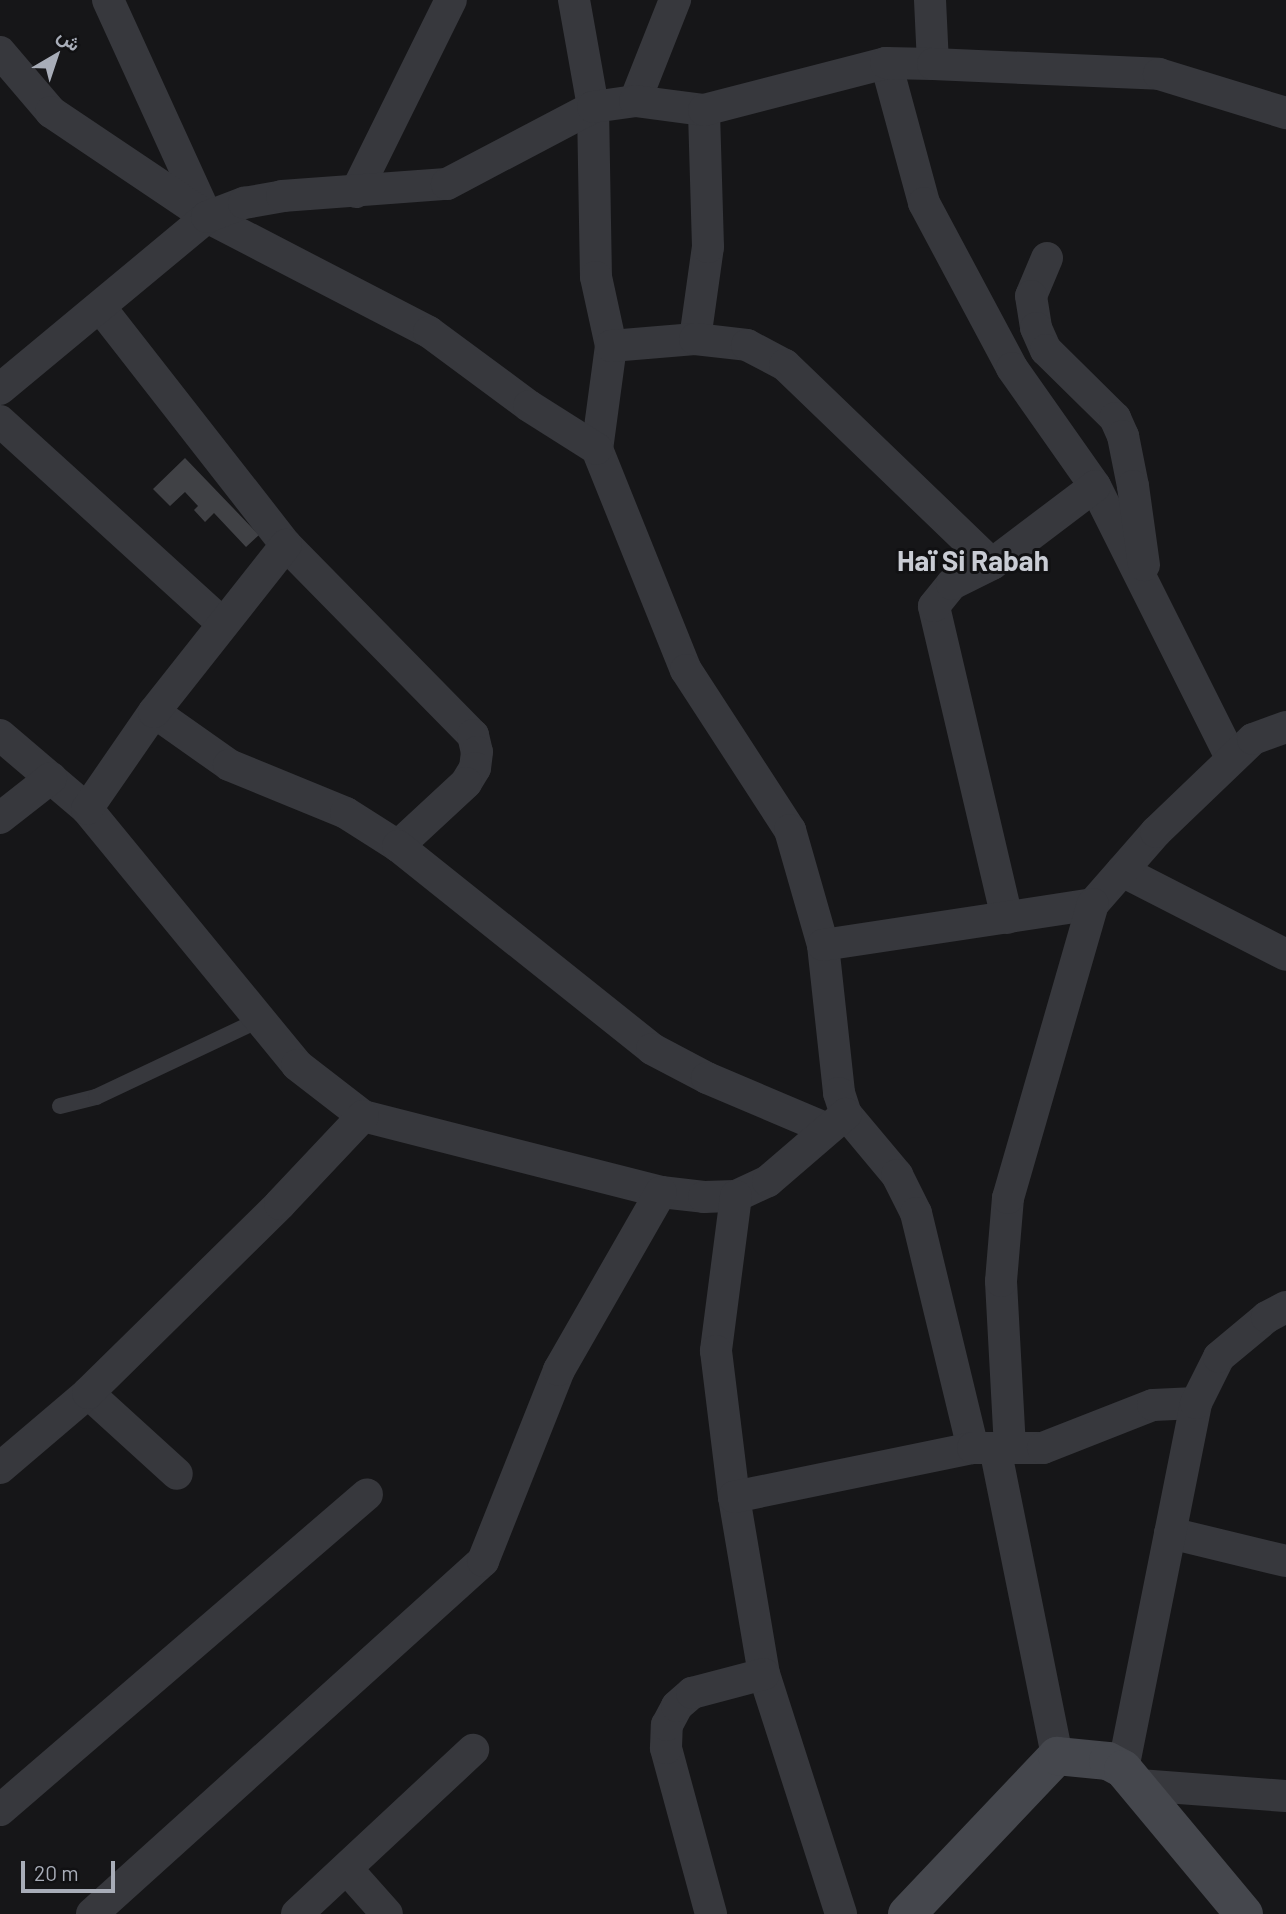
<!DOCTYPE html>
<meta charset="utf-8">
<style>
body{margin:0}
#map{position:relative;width:1286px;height:1914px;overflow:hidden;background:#161618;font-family:Barlow,Vazirmatn,sans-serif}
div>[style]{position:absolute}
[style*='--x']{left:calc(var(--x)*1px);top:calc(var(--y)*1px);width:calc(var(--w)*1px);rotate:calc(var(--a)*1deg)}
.building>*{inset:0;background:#404145}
.lane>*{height:16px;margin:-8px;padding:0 8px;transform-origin:8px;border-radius:8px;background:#37383d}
.street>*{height:32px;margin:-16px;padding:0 16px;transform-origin:16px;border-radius:16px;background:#37383d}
.secondary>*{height:38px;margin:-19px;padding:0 19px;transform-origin:19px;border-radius:19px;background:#45474d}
span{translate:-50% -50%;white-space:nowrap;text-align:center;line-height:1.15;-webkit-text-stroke:6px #111113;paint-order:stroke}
.quarter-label{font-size:28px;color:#c9ccd4;font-weight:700}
.north{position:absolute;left:21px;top:21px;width:70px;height:70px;-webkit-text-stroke:5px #111113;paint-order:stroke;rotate:39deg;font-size:19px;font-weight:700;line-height:28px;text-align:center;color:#a8adb8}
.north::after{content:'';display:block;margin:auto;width:24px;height:32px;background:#a8adb8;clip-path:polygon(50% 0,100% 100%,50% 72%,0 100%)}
.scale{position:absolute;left:21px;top:1861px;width:94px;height:32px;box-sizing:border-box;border:4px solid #a8adb8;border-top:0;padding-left:9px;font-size:21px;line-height:24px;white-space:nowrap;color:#a8adb8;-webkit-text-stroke:5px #111113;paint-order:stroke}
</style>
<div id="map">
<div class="building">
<i style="clip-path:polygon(185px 458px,259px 535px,246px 547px,214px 513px,205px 522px,194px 510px,198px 506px,185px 492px,170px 506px,153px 489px)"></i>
</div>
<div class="lane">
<i style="--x:60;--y:1106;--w:37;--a:-14"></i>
<i style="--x:96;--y:1097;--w:183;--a:-25.3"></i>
</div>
<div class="street">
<i style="--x:108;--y:0;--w:239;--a:65.5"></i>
<i style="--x:574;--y:0;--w:109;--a:79.9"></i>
<i style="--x:593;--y:107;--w:170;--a:89"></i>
<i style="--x:596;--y:277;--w:71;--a:77.7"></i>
<i style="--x:611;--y:346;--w:104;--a:97.7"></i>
<i style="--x:597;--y:449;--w:238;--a:68.1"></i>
<i style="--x:686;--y:670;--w:191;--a:57"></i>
<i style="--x:790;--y:830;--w:120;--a:74"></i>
<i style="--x:823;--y:945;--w:149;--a:83.8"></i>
<i style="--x:839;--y:1093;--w:22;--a:72"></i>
<i style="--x:846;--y:1114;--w:80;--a:50.1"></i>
<i style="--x:897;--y:1175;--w:42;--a:63.4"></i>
<i style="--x:916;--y:1213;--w:242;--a:76.4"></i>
<i style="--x:930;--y:0;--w:64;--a:87.3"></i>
<i style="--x:0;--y:52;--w:79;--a:49.6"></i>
<i style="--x:51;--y:112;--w:188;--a:33.9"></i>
<i style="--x:207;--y:217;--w:250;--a:27.4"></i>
<i style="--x:429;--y:332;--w:124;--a:36.5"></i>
<i style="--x:529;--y:406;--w:80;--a:32.3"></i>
<i style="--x:886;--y:63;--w:145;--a:74.8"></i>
<i style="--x:924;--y:203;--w:187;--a:61.9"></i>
<i style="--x:1012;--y:368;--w:144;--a:54.9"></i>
<i style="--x:1095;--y:486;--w:305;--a:63.4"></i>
<i style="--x:635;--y:101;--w:109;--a:-68.4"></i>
<i style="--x:356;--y:192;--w:214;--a:-63.7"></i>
<i style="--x:1047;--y:258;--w:41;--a:112.8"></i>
<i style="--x:1031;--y:296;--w:32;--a:81"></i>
<i style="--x:1036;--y:328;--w:24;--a:66"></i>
<i style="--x:1046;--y:350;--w:97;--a:44.6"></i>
<i style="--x:1115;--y:418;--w:20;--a:66"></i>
<i style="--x:1123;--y:436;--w:51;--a:78.7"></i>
<i style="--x:1133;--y:486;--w:80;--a:82.1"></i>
<i style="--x:100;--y:307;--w:302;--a:52"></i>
<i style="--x:286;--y:545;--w:267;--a:45.5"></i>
<i style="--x:473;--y:735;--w:17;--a:77"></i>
<i style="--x:477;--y:752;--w:16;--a:97"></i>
<i style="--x:475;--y:768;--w:17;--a:121"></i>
<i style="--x:466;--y:783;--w:93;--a:137.2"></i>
<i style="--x:695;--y:339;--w:93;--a:-82"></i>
<i style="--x:708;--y:247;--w:137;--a:-91.7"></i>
<i style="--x:611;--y:346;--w:84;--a:-4.8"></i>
<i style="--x:695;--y:339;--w:52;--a:6.6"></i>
<i style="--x:747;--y:345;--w:43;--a:27.8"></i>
<i style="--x:785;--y:365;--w:287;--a:43.9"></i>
<i style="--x:0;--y:389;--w:269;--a:-39.7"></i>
<i style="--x:207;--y:217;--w:40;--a:-21"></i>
<i style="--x:244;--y:203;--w:39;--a:-10"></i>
<i style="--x:282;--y:196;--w:165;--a:-4.2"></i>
<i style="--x:447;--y:184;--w:165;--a:-27.8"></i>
<i style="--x:593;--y:107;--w:42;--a:-8.1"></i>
<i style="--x:635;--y:101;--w:70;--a:7.4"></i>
<i style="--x:704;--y:110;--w:188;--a:-14.5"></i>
<i style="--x:886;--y:63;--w:47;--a:1.2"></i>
<i style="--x:933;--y:64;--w:226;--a:2.5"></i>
<i style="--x:1159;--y:74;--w:133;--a:17.1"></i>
<i style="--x:0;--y:421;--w:300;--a:42.3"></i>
<i style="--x:154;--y:712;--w:92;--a:35.2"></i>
<i style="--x:229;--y:765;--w:126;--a:22.3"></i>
<i style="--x:346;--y:813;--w:62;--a:32.4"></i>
<i style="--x:398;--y:846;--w:325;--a:38.6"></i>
<i style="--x:652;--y:1049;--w:62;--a:27.8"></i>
<i style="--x:707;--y:1078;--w:130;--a:23"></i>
<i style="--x:0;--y:735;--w:114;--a:40.4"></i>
<i style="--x:87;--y:809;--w:331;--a:50.6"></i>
<i style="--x:297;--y:1065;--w:83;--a:37.7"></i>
<i style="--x:363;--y:1116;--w:308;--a:14.3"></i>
<i style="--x:661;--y:1192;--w:43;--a:6.6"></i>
<i style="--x:704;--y:1197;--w:32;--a:-2"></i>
<i style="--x:736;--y:1196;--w:35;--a:-25"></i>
<i style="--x:768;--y:1181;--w:103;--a:-40.7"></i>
<i style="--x:87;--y:809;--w:118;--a:-55.4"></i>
<i style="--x:154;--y:712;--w:213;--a:-51.7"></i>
<i style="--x:0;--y:818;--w:65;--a:-38.1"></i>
<i style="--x:1122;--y:871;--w:184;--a:27.1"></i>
<i style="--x:1007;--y:918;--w:320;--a:-103.2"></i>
<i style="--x:934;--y:606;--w:28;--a:-51"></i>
<i style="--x:952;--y:584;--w:45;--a:-26.6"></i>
<i style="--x:992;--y:564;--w:129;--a:-37.1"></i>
<i style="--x:823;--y:945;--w:273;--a:-8.6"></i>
<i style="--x:1093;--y:904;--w:96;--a:-48.8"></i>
<i style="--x:1156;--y:832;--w:134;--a:-43.8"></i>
<i style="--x:1253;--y:739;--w:35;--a:-20"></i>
<i style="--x:736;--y:1196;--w:156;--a:97.4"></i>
<i style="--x:716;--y:1351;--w:147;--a:83"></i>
<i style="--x:734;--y:1497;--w:180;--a:80.4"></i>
<i style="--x:764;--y:1674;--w:252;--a:72.2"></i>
<i style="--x:88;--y:1393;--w:120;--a:42.3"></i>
<i style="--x:995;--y:1448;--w:314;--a:78.6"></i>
<i style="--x:1010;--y:1448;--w:167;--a:-93.1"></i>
<i style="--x:1001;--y:1281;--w:83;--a:-85.2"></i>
<i style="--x:1008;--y:1198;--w:306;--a:-73.9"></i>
<i style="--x:0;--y:1468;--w:116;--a:-40.4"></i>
<i style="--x:88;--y:1393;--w:269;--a:-44.5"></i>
<i style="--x:280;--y:1204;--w:121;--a:-46.7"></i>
<i style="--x:734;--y:1497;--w:244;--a:-11.6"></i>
<i style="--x:973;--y:1448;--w:70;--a:0"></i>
<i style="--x:1043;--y:1448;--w:118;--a:-21.4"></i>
<i style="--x:1153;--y:1405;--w:43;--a:-2.7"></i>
<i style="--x:1170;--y:1533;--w:119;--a:13.6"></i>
<i style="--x:1123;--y:1769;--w:373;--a:-78.7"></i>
<i style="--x:1196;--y:1403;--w:51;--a:-63.4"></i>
<i style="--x:1219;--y:1357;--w:62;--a:-39.8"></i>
<i style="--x:1267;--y:1317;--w:21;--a:-28"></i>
<i style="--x:1139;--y:1785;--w:147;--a:4.3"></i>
<i style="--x:0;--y:1810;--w:484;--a:-40.7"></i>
<i style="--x:347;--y:1869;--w:60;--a:48.4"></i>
<i style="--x:92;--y:1914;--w:527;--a:-42.08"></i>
<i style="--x:483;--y:1561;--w:206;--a:-68.3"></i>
<i style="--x:559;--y:1370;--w:205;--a:-60.2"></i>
<i style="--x:297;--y:1914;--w:241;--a:-43"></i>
<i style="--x:711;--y:1914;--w:172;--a:-105.2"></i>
<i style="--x:666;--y:1748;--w:23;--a:-88"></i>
<i style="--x:667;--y:1725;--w:21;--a:-62"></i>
<i style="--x:677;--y:1706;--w:20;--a:-41"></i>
<i style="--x:692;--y:1693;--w:74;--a:-14.8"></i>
</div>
<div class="secondary">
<i style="--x:907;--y:1914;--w:218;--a:-46.5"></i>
<i style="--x:1057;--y:1756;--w:51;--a:5.6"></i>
<i style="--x:1108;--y:1761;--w:17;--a:28"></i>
<i style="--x:1123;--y:1769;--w:189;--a:50.2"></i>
</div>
<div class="quarter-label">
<span style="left:973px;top:560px">Haï Si Rabah</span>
</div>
<div class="north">ش</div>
<div class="scale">20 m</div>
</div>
